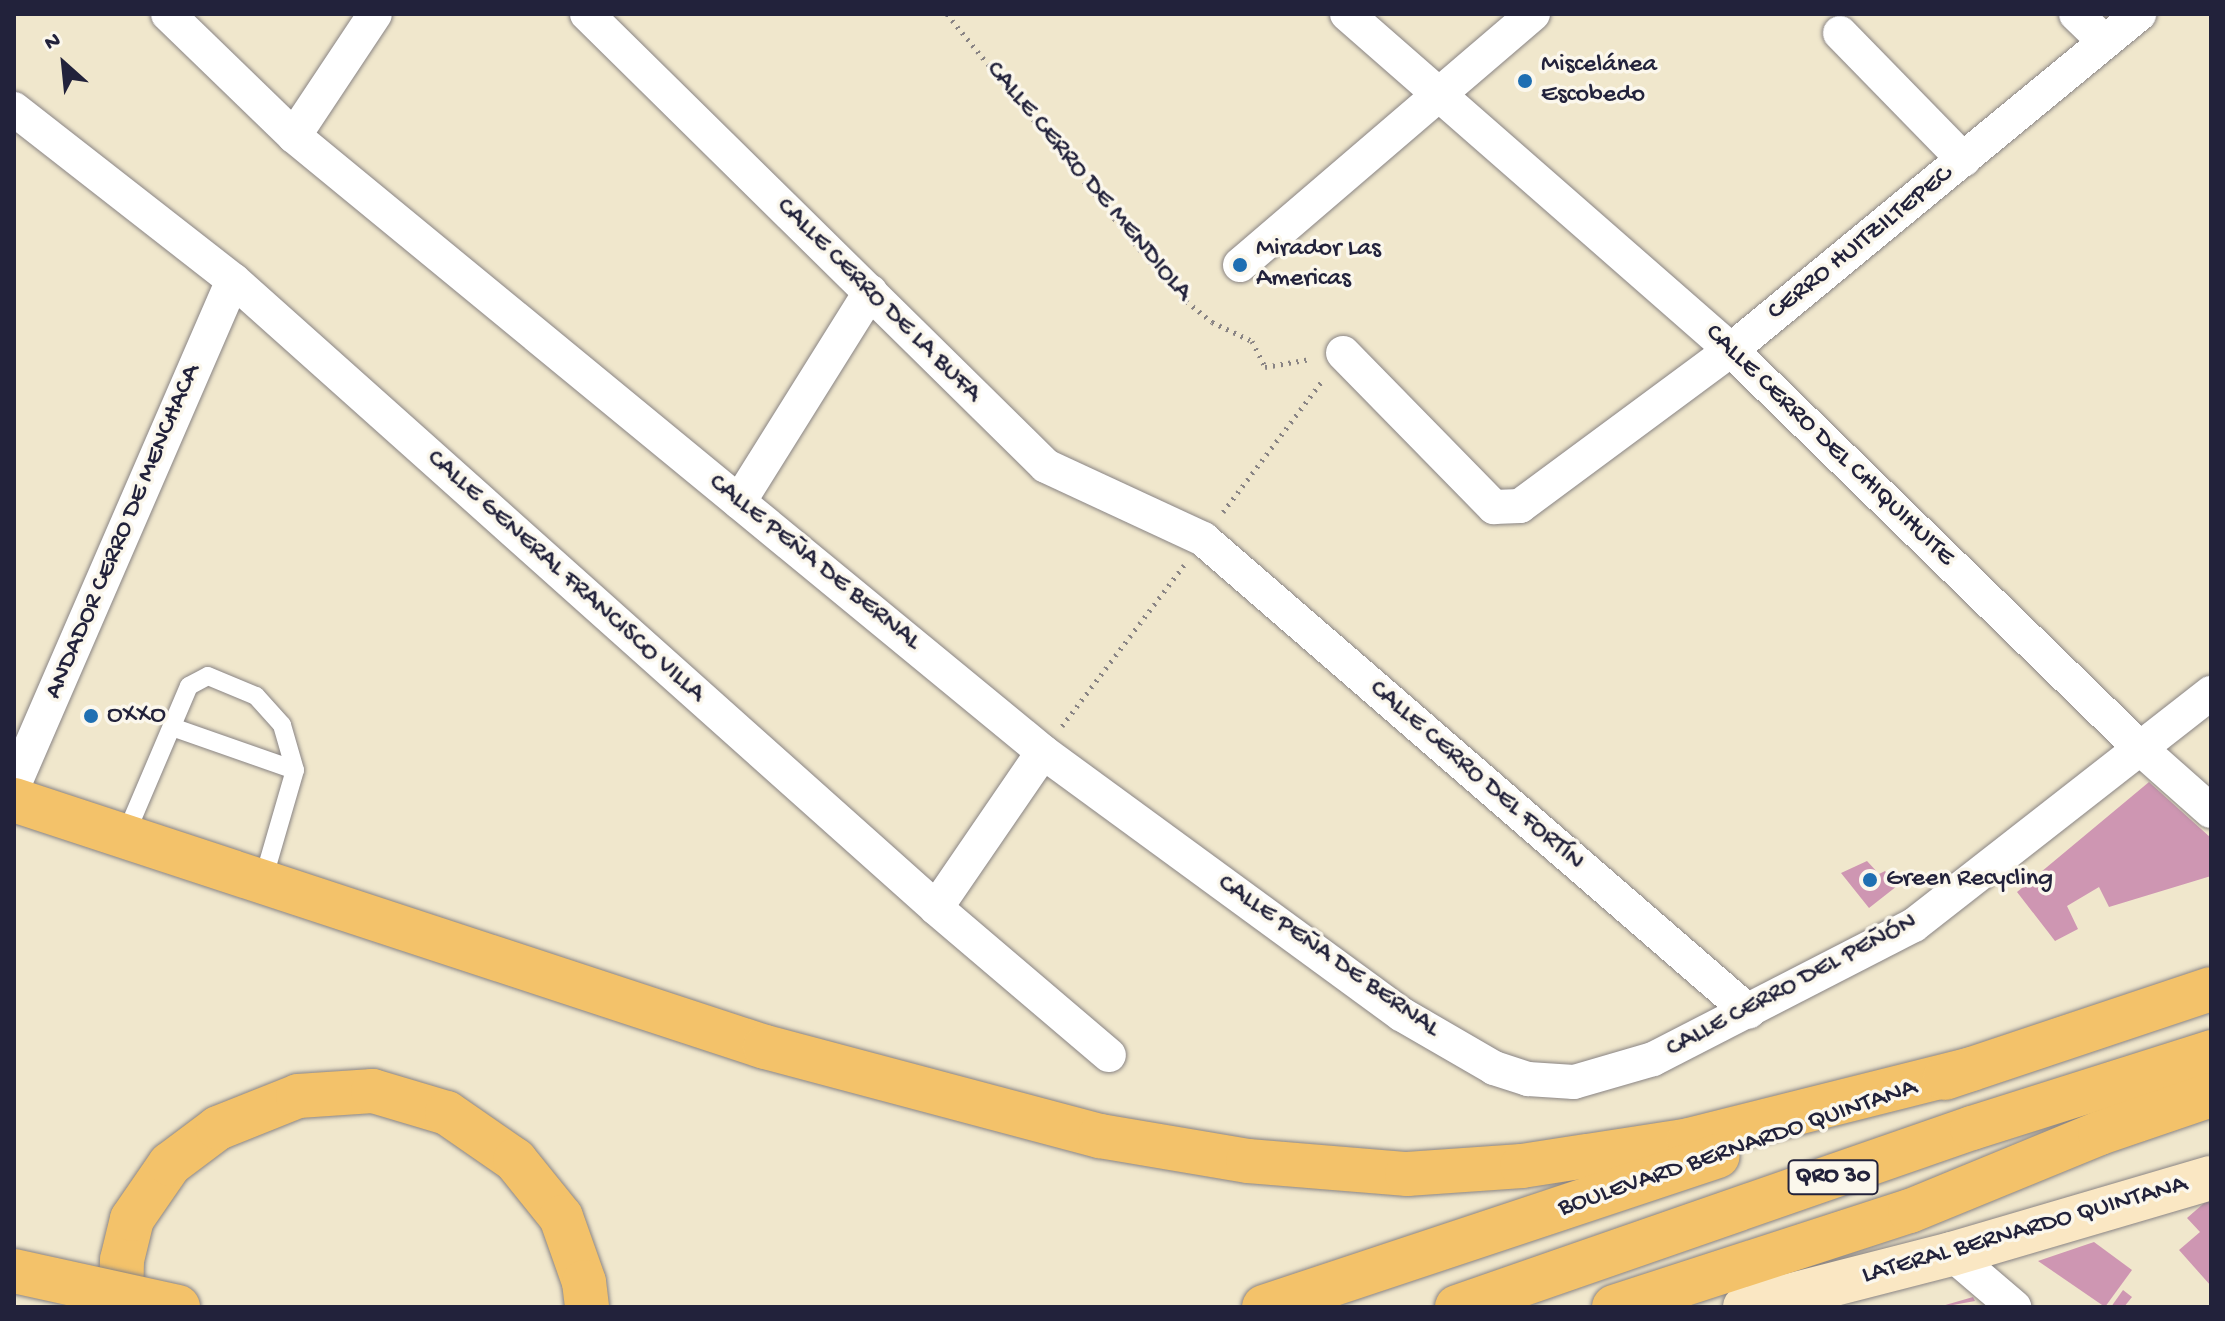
<!DOCTYPE html>
<meta charset="utf-8">
<style>
body{margin:0}
#map{position:relative;width:2225px;height:1321px;overflow:hidden;background:#f0e7cc;font-family:"Gochi Hand",sans-serif}
div>[style]{position:absolute}
[style*='--x']{left:calc(var(--x)*1px);top:calc(var(--y)*1px);width:calc(var(--w)*1px);rotate:calc(var(--a)*1deg)}
.building>*{inset:0;background:#ce96b2}
.path>*{height:5px;margin-top:-2.5px;transform-origin:0;background:repeating-linear-gradient(90deg,#898484 0 2px,transparent 0 8px)}
.roads{filter:drop-shadow(0 0 2px #898484) drop-shadow(0 0 2px #898484)}
.lane>*{height:18px;margin:-9px;padding:0 9px;transform-origin:9px;border-radius:9px;background:#fff}
.street>*{height:34px;margin:-17px;padding:0 17px;transform-origin:17px;border-radius:17px;background:#fff}
.secondary>*{height:44px;margin:-22px;padding:0 22px;transform-origin:22px;border-radius:22px;background:#fae7c3}
.primary>*{height:44px;margin:-22px;padding:0 22px;transform-origin:22px;border-radius:22px;background:#f3c26a}
.highway>*{height:44px;margin:-22px;padding:0 22px;transform-origin:22px;border-radius:22px;background:#f3c26a}
.bridges{filter:drop-shadow(0 0 2px #898484) drop-shadow(0 0 2px #898484)}
.highway-bridge>*{height:44px;margin:-22px;padding:0 22px;transform-origin:22px;border-radius:22px;background:#f3c26a}
.dots>*{width:22px;height:22px;translate:-50% -50%;box-sizing:border-box;border:4px solid #fbf7ec;border-radius:50%}
span{translate:-50% -50%;white-space:nowrap;text-align:center;line-height:1.15;-webkit-text-stroke:7px #fbf7ec;paint-order:stroke}
.shield-label span{padding:2px 6px;background:#fbf7ec;border:2px solid;border-radius:6px;-webkit-text-stroke-width:0}
.shield-label{font-size:24px;color:#22223b;font-weight:700}
.poi-label{font-size:26px;color:#22223b}
.left{translate:0 -50%;text-align:left}
.street-label{font-size:26px;color:#22223b}
.frame{position:absolute;inset:0;border:16px solid #22223b;pointer-events:none}
.north{position:absolute;left:24px;top:24px;width:80px;height:80px;-webkit-text-stroke:6px #fbf7ec;paint-order:stroke;rotate:333deg;font-size:22px;font-weight:700;line-height:32px;text-align:center;color:#22223b}
.north::after{content:'';display:block;margin:auto;width:28px;height:36px;background:#22223b;clip-path:polygon(50% 0,100% 100%,50% 72%,0 100%)}
</style>
<div id="map">
<div class="building">
<i style="clip-path:polygon(2149px 782px,2211px 838px,2211px 876px,2109px 907px,2099px 887px,2067px 906px,2078px 929px,2055px 941px,2017px 892px)"></i>
<i style="clip-path:polygon(1867px 861px,1879px 874px,1885px 871px,1897px 886px,1869px 908px,1841px 873px)"></i>
<i style="clip-path:polygon(2211px 1197px,2211px 1286px,2179px 1250px,2200px 1232px,2187px 1218px)"></i>
<i style="clip-path:polygon(2094px 1242px,2132px 1270px,2105px 1307px,2038px 1261px)"></i>
<i style="clip-path:polygon(2123px 1290px,2132px 1297px,2124px 1307px,2111px 1307px)"></i>
<i style="clip-path:polygon(1973px 1297px,1975px 1301px,1942px 1307px,1942px 1306px)"></i>
</div>
<div class="path">
<i style="--x:947;--y:14;--w:358;--a:50.7"></i>
<i style="--x:1174;--y:291;--w:49;--a:39.2"></i>
<i style="--x:1212;--y:322;--w:44;--a:25.4"></i>
<i style="--x:1252;--y:341;--w:29;--a:63"></i>
<i style="--x:1265;--y:367;--w:46;--a:-10.1"></i>
<i style="--x:1223;--y:512;--w:166;--a:-52.9"></i>
<i style="--x:1062;--y:726;--w:202;--a:-52.8"></i>
</div>
<div class="roads">
<div class="lane">
<i style="--x:172;--y:727;--w:130;--a:19.3"></i>
<i style="--x:125;--y:836;--w:163;--a:-66.9"></i>
<i style="--x:189;--y:686;--w:21;--a:-28"></i>
<i style="--x:208;--y:676;--w:52;--a:22.6"></i>
<i style="--x:256;--y:696;--w:39;--a:48"></i>
<i style="--x:282;--y:725;--w:47;--a:73.9"></i>
<i style="--x:295;--y:770;--w:115;--a:106.2"></i>
</div>
<div class="street">
<i style="--x:168;--y:14;--w:175;--a:44.1"></i>
<i style="--x:294;--y:136;--w:970;--a:39.43"></i>
<i style="--x:1043;--y:752;--w:444;--a:36.2"></i>
<i style="--x:1401;--y:1014;--w:108;--a:30.1"></i>
<i style="--x:1494;--y:1068;--w:36;--a:18"></i>
<i style="--x:1528;--y:1079;--w:46;--a:3.7"></i>
<i style="--x:1574;--y:1082;--w:82;--a:-16.2"></i>
<i style="--x:1653;--y:1059;--w:293;--a:-27.2"></i>
<i style="--x:1914;--y:925;--w:377;--a:-38"></i>
<i style="--x:587;--y:14;--w:644;--a:44.56"></i>
<i style="--x:1046;--y:466;--w:173;--a:24.9"></i>
<i style="--x:1203;--y:539;--w:722;--a:40.9"></i>
<i style="--x:1347;--y:14;--w:510;--a:41.19"></i>
<i style="--x:1731;--y:350;--w:574;--a:44.22"></i>
<i style="--x:2142;--y:750;--w:92;--a:41.5"></i>
<i style="--x:2076;--y:14;--w:39;--a:44"></i>
<i style="--x:1840;--y:33;--w:177;--a:45.7"></i>
<i style="--x:14;--y:109;--w:278;--a:38"></i>
<i style="--x:233;--y:280;--w:943;--a:41.77"></i>
<i style="--x:936;--y:908;--w:227;--a:40.4"></i>
<i style="--x:294;--y:136;--w:146;--a:-56.4"></i>
<i style="--x:1240;--y:265;--w:386;--a:-40.6"></i>
<i style="--x:1343;--y:353;--w:216;--a:45.6"></i>
<i style="--x:1494;--y:507;--w:26;--a:-2"></i>
<i style="--x:1520;--y:506;--w:262;--a:-36.5"></i>
<i style="--x:1731;--y:350;--w:529;--a:-39.47"></i>
<i style="--x:739;--y:502;--w:248;--a:-58"></i>
<i style="--x:14;--y:785;--w:550;--a:-66.56"></i>
<i style="--x:936;--y:908;--w:189;--a:-55.6"></i>
<i style="--x:1952;--y:1254;--w:82;--a:40.5"></i>
</div>
<div class="secondary">
<i style="--x:1745;--y:1307;--w:214;--a:-14.4"></i>
<i style="--x:1952;--y:1254;--w:270;--a:-16.4"></i>
</div>
<div class="primary">
<i style="--x:14;--y:800;--w:791;--a:18.21"></i>
<i style="--x:765;--y:1047;--w:347;--a:14.9"></i>
<i style="--x:1100;--y:1136;--w:150;--a:9.6"></i>
<i style="--x:1248;--y:1161;--w:160;--a:4.7"></i>
<i style="--x:1407;--y:1174;--w:115;--a:-4"></i>
<i style="--x:1522;--y:1166;--w:169;--a:-8.8"></i>
<i style="--x:1689;--y:1140;--w:291;--a:-14.1"></i>
<i style="--x:1945;--y:1078;--w:280;--a:-18.5"></i>
<i style="--x:121;--y:1307;--w:47;--a:-88.8"></i>
<i style="--x:122;--y:1260;--w:42;--a:-76.3"></i>
<i style="--x:132;--y:1219;--w:67;--a:-55.4"></i>
<i style="--x:170;--y:1164;--w:60;--a:-36.9"></i>
<i style="--x:218;--y:1128;--w:86;--a:-21.8"></i>
<i style="--x:298;--y:1096;--w:75;--a:-3.8"></i>
<i style="--x:373;--y:1091;--w:77;--a:16.6"></i>
<i style="--x:447;--y:1113;--w:83;--a:34.7"></i>
<i style="--x:515;--y:1160;--w:73;--a:51.1"></i>
<i style="--x:561;--y:1217;--w:69;--a:70.5"></i>
<i style="--x:584;--y:1282;--w:25;--a:83"></i>
<i style="--x:1264;--y:1307;--w:478;--a:-18.4"></i>
<i style="--x:1457;--y:1307;--w:545;--a:-19.17"></i>
<i style="--x:1972;--y:1128;--w:251;--a:-17.6"></i>
</div>
<div class="highway">
<i style="--x:1614;--y:1307;--w:311;--a:-18"></i>
<i style="--x:1910;--y:1211;--w:205;--a:-22.3"></i>
<i style="--x:2100;--y:1133;--w:117;--a:-18.9"></i>
</div>
</div>
<div class="bridges">
<div class="highway-bridge">
<i style="--x:14;--y:1271;--w:168;--a:12.4"></i>
</div>
</div>
<div class="dots">
<i style="left:1525px;top:81px;background:#1f6fb2"></i>
<i style="left:1240px;top:265px;background:#1f6fb2"></i>
<i style="left:91px;top:716px;background:#1f6fb2"></i>
<i style="left:1870px;top:880px;background:#1f6fb2"></i>
</div>
<div class="shield-label">
<span style="left:1833px;top:1177px">QRO 30</span>
</div>
<div class="poi-label">
<span class="left" style="left:1541px;top:81px">Miscelánea<br>Escobedo</span>
<span class="left" style="left:1256px;top:265px">Mirador Las<br>Americas</span>
<span class="left" style="left:107px;top:716px">OXXO</span>
<span class="left" style="left:1886px;top:880px">Green Recycling</span>
</div>
<div class="street-label">
<span style="left:1088px;top:182px;rotate:50deg">CALLE CERRO DE MENDIOLA</span>
<span style="left:1861px;top:244px;rotate:-39deg">CERRO HUITZILTEPEC</span>
<span style="left:878px;top:301px;rotate:45deg">CALLE CERRO DE LA BUFA</span>
<span style="left:1829px;top:446px;rotate:44deg">CALLE CERRO DEL CHIQUIHUITE</span>
<span style="left:124px;top:532px;rotate:-67deg">ANDADOR CERRO DE MENCHACA</span>
<span style="left:814px;top:563px;rotate:39deg">CALLE PEÑA DE BERNAL</span>
<span style="left:565px;top:577px;rotate:42deg">CALLE GENERAL FRANCISCO VILLA</span>
<span style="left:1476px;top:776px;rotate:41deg">CALLE CERRO DEL FORTÍN</span>
<span style="left:1328px;top:957px;rotate:35deg">CALLE PEÑA DE BERNAL</span>
<span style="left:1792px;top:986px;rotate:-28deg">CALLE CERRO DEL PEÑÓN</span>
<span style="left:1738px;top:1149px;rotate:-19deg">BOULEVARD BERNARDO QUINTANA</span>
<span style="left:2025px;top:1231px;rotate:-16deg">LATERAL BERNARDO QUINTANA</span>
</div>
<div class="frame"></div>
<div class="north">N</div>
</div>
